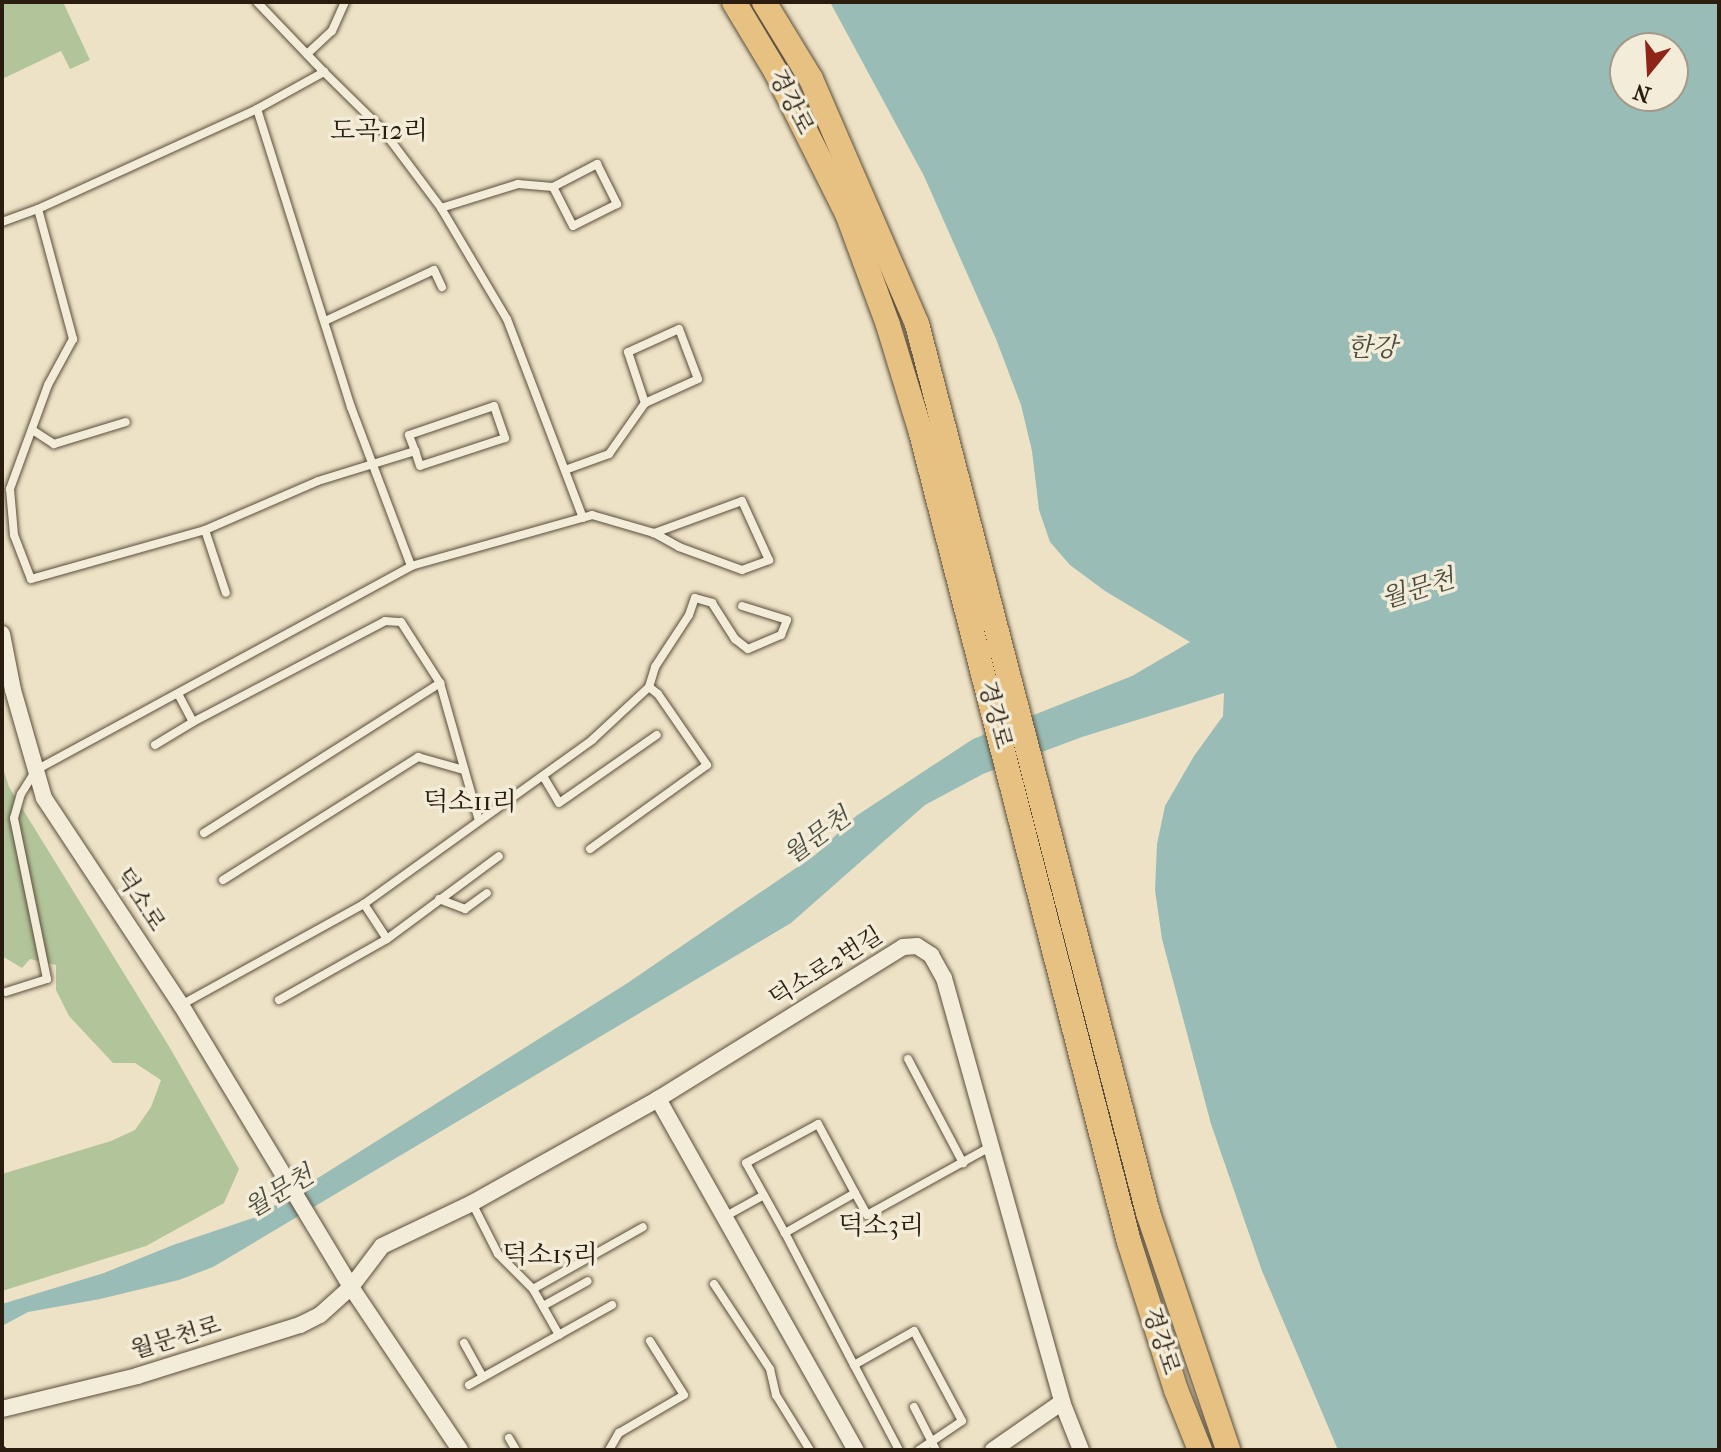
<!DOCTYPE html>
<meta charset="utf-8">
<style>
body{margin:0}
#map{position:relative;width:1721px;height:1452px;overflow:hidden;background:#ede2c5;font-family:"IM FELL French Canon","Noto Serif KR",serif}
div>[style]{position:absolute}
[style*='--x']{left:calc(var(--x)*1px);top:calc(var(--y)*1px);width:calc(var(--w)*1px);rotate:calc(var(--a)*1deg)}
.green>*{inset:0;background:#b2c499}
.water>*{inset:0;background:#99bdb6}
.roads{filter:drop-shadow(0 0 2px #5b4e3c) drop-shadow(0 0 2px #5b4e3c)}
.lane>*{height:8px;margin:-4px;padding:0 4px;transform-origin:4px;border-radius:4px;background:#f3ecd9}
.street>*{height:16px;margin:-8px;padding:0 8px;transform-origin:8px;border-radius:8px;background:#f3ecd9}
.primary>*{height:24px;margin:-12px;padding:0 12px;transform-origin:12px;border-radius:12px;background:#e6c182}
.rail>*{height:5px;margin-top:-2.5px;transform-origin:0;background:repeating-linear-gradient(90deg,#2a1d0f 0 14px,transparent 0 28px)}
span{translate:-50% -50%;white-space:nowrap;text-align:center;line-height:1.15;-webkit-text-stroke:7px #f3ecd9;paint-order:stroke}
.street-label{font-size:24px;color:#2a1d0f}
.neighbourhood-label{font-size:26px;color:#2a1d0f}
.water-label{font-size:26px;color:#4b4d41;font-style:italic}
.frame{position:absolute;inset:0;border:4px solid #2a1d0f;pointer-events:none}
.north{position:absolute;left:1609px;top:32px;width:80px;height:80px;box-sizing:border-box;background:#f3ecd9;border:2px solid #a39988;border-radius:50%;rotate:198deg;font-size:22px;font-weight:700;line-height:32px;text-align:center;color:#2a1d0f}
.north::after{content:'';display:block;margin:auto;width:28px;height:36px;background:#8f2418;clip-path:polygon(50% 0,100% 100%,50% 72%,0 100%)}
</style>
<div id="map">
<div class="green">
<i style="clip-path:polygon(2px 2px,63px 2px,90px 60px,70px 69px,61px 51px,2px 79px)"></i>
<i style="clip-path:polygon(2px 765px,9px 787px,170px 1048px,239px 1169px,224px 1203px,146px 1246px,2px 1291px,2px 1174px,111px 1141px,135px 1130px,151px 1107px,161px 1080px,135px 1063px,113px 1063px,69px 1016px,56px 990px,56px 965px,30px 959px,22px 968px,2px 956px)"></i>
</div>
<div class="water">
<i style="clip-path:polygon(evenodd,830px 2px,1719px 2px,1719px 1450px,1338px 1450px,1262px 1271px,1211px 1124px,1162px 939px,1155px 890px,1157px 844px,1165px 806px,1194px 756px,1223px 716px,1224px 693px,1082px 737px,983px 774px,925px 805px,791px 923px,213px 1267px,179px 1280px,100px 1299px,28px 1312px,2px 1326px,2px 1304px,104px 1273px,173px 1245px,256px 1217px,626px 984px,815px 855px,856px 816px,973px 739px,1132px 676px,1190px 642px,1105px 591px,1070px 565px,1050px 542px,1039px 510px,1032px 451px,1021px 405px,996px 339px,924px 176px,830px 2px,1625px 48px,1673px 48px,1673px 96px,1625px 96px,1625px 48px)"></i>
</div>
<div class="roads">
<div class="lane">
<i style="--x:257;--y:2;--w:97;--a:46.3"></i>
<i style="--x:307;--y:54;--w:34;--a:-43"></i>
<i style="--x:332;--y:31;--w:32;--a:-66"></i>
<i style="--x:257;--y:109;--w:77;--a:-28.9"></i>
<i style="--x:324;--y:72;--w:81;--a:44.5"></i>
<i style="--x:382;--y:129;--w:99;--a:53.2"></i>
<i style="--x:441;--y:208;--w:129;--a:59.3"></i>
<i style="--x:507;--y:319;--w:213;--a:69.1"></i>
<i style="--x:441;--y:208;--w:81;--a:-17.3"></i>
<i style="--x:518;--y:184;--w:35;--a:5"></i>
<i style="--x:553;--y:187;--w:50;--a:-27.6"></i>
<i style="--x:597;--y:164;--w:45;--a:63.4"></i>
<i style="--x:617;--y:204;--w:49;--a:153.4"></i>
<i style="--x:573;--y:226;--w:44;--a:-117.1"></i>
<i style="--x:38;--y:209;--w:135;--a:74.9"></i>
<i style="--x:73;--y:339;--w:52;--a:118.5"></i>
<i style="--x:48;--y:385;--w:111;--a:110.1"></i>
<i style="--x:10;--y:489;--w:46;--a:85"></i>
<i style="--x:14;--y:535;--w:47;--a:68.9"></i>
<i style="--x:31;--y:579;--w:181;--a:-15.7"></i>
<i style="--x:205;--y:530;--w:123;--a:-23.4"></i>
<i style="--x:318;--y:481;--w:102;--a:-17.2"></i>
<i style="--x:415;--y:451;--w:17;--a:-111"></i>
<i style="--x:409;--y:435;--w:90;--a:-18.8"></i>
<i style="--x:494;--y:406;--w:34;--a:71"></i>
<i style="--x:505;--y:438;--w:89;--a:161.8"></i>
<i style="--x:420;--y:466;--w:16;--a:-108"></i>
<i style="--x:2;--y:222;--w:38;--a:-20"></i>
<i style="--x:38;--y:209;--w:241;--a:-24.5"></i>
<i style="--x:257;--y:109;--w:312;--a:72.5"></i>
<i style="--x:351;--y:407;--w:170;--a:69.3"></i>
<i style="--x:325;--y:321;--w:120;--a:-25.1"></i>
<i style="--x:434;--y:270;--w:19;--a:65"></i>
<i style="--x:34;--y:431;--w:24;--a:33"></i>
<i style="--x:54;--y:444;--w:75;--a:-17"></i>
<i style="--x:565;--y:470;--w:47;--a:-20"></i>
<i style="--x:609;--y:454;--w:62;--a:-54.8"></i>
<i style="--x:645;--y:403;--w:58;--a:-24.4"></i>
<i style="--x:698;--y:379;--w:53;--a:-110.8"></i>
<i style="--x:679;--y:329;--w:56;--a:155.7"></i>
<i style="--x:628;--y:352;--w:54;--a:71.6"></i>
<i style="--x:205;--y:530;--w:66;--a:71.6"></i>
<i style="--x:193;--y:722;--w:217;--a:-27.7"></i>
<i style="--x:385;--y:621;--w:16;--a:4"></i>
<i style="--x:401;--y:622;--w:72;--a:57.4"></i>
<i style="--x:155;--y:745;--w:44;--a:-31.2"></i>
<i style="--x:193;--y:722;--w:32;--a:-118"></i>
<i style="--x:543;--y:776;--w:31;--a:59"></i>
<i style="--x:559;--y:803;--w:119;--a:-34.8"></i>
<i style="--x:204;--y:833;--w:280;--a:-32.4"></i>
<i style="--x:440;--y:683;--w:143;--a:74.2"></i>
<i style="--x:590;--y:849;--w:144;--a:-35.7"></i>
<i style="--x:707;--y:765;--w:86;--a:-124.6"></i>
<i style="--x:658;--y:694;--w:11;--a:-142"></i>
<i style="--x:223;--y:880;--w:231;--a:-32.2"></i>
<i style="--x:418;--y:757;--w:48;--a:15.8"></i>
<i style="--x:439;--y:899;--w:28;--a:21"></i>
<i style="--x:465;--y:909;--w:27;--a:-36"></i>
<i style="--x:387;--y:939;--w:139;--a:-36.5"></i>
<i style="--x:6;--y:992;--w:43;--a:-17.6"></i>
<i style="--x:47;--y:979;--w:164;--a:-101.6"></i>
<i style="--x:14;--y:818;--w:25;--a:-74"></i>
<i style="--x:21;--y:794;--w:28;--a:-58"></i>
<i style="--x:36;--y:770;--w:427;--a:-28.5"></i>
<i style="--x:411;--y:566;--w:188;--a:-15.7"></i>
<i style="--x:592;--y:515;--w:65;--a:16.2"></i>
<i style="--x:654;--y:533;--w:29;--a:29"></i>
<i style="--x:679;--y:547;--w:67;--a:20.1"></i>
<i style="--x:742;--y:570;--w:29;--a:-20"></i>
<i style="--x:769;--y:560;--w:65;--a:-114.6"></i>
<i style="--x:742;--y:501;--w:94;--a:160"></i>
<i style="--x:279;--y:1000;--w:124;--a:-29.5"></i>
<i style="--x:387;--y:939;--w:42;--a:-123.3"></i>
<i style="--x:181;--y:1005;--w:209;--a:-28.9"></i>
<i style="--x:364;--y:904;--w:281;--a:-35.7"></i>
<i style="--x:592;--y:740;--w:78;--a:-42.9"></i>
<i style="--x:649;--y:687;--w:21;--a:-73"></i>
<i style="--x:655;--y:667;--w:62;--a:-56.8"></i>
<i style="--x:689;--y:615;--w:18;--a:-71"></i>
<i style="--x:695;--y:598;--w:18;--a:16"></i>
<i style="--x:712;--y:603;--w:43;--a:57.4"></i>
<i style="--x:735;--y:639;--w:16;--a:38"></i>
<i style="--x:748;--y:649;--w:36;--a:-23"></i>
<i style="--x:781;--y:635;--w:16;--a:-68"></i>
<i style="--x:787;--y:620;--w:47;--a:-162.7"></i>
<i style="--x:908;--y:1059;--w:118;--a:62.1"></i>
<i style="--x:855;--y:1193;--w:81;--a:150.3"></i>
<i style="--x:785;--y:1233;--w:80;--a:-119.1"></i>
<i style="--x:746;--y:1163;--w:82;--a:-28.4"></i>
<i style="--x:818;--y:1124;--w:78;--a:61.8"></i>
<i style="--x:855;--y:1193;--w:25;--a:61"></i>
<i style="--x:867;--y:1215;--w:141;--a:-28.9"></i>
<i style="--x:472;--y:1203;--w:57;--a:63"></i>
<i style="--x:498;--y:1254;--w:49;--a:45"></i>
<i style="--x:533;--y:1289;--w:53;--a:60.5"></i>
<i style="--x:726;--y:1216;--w:43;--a:-28.9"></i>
<i style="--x:785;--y:1233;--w:149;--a:62.4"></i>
<i style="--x:714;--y:1284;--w:102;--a:56.6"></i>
<i style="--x:770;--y:1369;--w:27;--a:77"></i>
<i style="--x:776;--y:1395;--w:65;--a:58.3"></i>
<i style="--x:533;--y:1289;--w:126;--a:-29.4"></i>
<i style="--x:543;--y:1306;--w:51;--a:-29.1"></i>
<i style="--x:464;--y:1343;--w:39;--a:61"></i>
<i style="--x:469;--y:1385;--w:164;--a:-29.2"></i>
<i style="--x:914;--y:1407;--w:48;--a:62.9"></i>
<i style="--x:509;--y:1438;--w:14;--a:60"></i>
<i style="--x:609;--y:1450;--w:20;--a:-60"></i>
<i style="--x:619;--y:1433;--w:75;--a:-30.3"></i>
<i style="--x:684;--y:1395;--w:64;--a:-122.2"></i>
<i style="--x:899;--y:1450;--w:96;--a:-117.9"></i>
<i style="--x:854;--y:1365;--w:69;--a:-29.5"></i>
<i style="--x:914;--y:1331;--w:102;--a:61.9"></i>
<i style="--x:962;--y:1421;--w:52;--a:146"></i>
</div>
<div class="street">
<i style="--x:2;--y:634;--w:57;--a:78.9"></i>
<i style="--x:13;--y:690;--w:112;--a:74"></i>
<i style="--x:44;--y:798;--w:248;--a:56.5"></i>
<i style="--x:181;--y:1005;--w:329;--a:58.9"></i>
<i style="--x:351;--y:1287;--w:196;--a:56.2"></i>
<i style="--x:658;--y:1099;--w:403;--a:60.6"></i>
<i style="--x:2;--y:1409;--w:139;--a:-13.7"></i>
<i style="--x:137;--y:1376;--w:171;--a:-17.4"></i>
<i style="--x:300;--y:1325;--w:22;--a:-27"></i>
<i style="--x:320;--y:1315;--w:42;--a:-42.1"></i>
<i style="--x:351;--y:1287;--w:51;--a:-52.9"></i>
<i style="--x:382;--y:1246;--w:100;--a:-25.5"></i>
<i style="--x:472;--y:1203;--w:213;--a:-29.2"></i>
<i style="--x:658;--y:1099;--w:288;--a:-31.8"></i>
<i style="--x:903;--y:947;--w:14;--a:-4"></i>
<i style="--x:917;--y:946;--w:17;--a:33"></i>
<i style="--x:931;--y:955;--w:26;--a:61"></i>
<i style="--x:944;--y:978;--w:440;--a:74.4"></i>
<i style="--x:1062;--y:1402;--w:52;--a:68.4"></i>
<i style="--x:993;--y:1450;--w:84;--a:-34.8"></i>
</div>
<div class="primary">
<i style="--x:734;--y:2;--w:82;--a:59"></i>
<i style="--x:776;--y:72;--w:161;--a:63.4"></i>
<i style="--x:848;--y:216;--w:116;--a:69.8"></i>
<i style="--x:888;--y:325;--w:113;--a:73"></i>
<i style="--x:921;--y:433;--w:835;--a:75.58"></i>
<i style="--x:1129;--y:1242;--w:155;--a:72.4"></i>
<i style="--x:1176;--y:1390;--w:65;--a:68.2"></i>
<i style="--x:764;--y:2;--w:90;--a:58.6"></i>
<i style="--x:811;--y:79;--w:267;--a:66.6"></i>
<i style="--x:917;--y:324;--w:919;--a:75.43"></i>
<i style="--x:1148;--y:1213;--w:250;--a:71.3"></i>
</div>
</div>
<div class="rail">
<i style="--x:2;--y:1447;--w:4;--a:45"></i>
</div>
<div class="street-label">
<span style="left:791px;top:102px;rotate:63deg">경강로</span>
<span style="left:995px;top:715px;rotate:75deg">경강로</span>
<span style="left:140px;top:900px;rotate:57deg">덕소로</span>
<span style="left:826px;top:967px;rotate:-32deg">덕소로2번길</span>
<span style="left:176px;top:1338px;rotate:-17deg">월문천로</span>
<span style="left:1161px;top:1341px;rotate:72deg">경강로</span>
</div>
<div class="neighbourhood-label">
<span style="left:379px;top:131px">도곡12리</span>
<span style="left:470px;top:802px">덕소11리</span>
<span style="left:881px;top:1226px">덕소3리</span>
<span style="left:550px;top:1255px">덕소15리</span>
</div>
<div class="water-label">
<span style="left:1372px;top:348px">한강</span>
<span style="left:1418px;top:589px;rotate:-17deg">월문천</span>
<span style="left:817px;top:836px;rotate:-36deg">월문천</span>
<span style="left:279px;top:1192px;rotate:-31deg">월문천</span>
</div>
<div class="frame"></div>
<div class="north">N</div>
</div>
